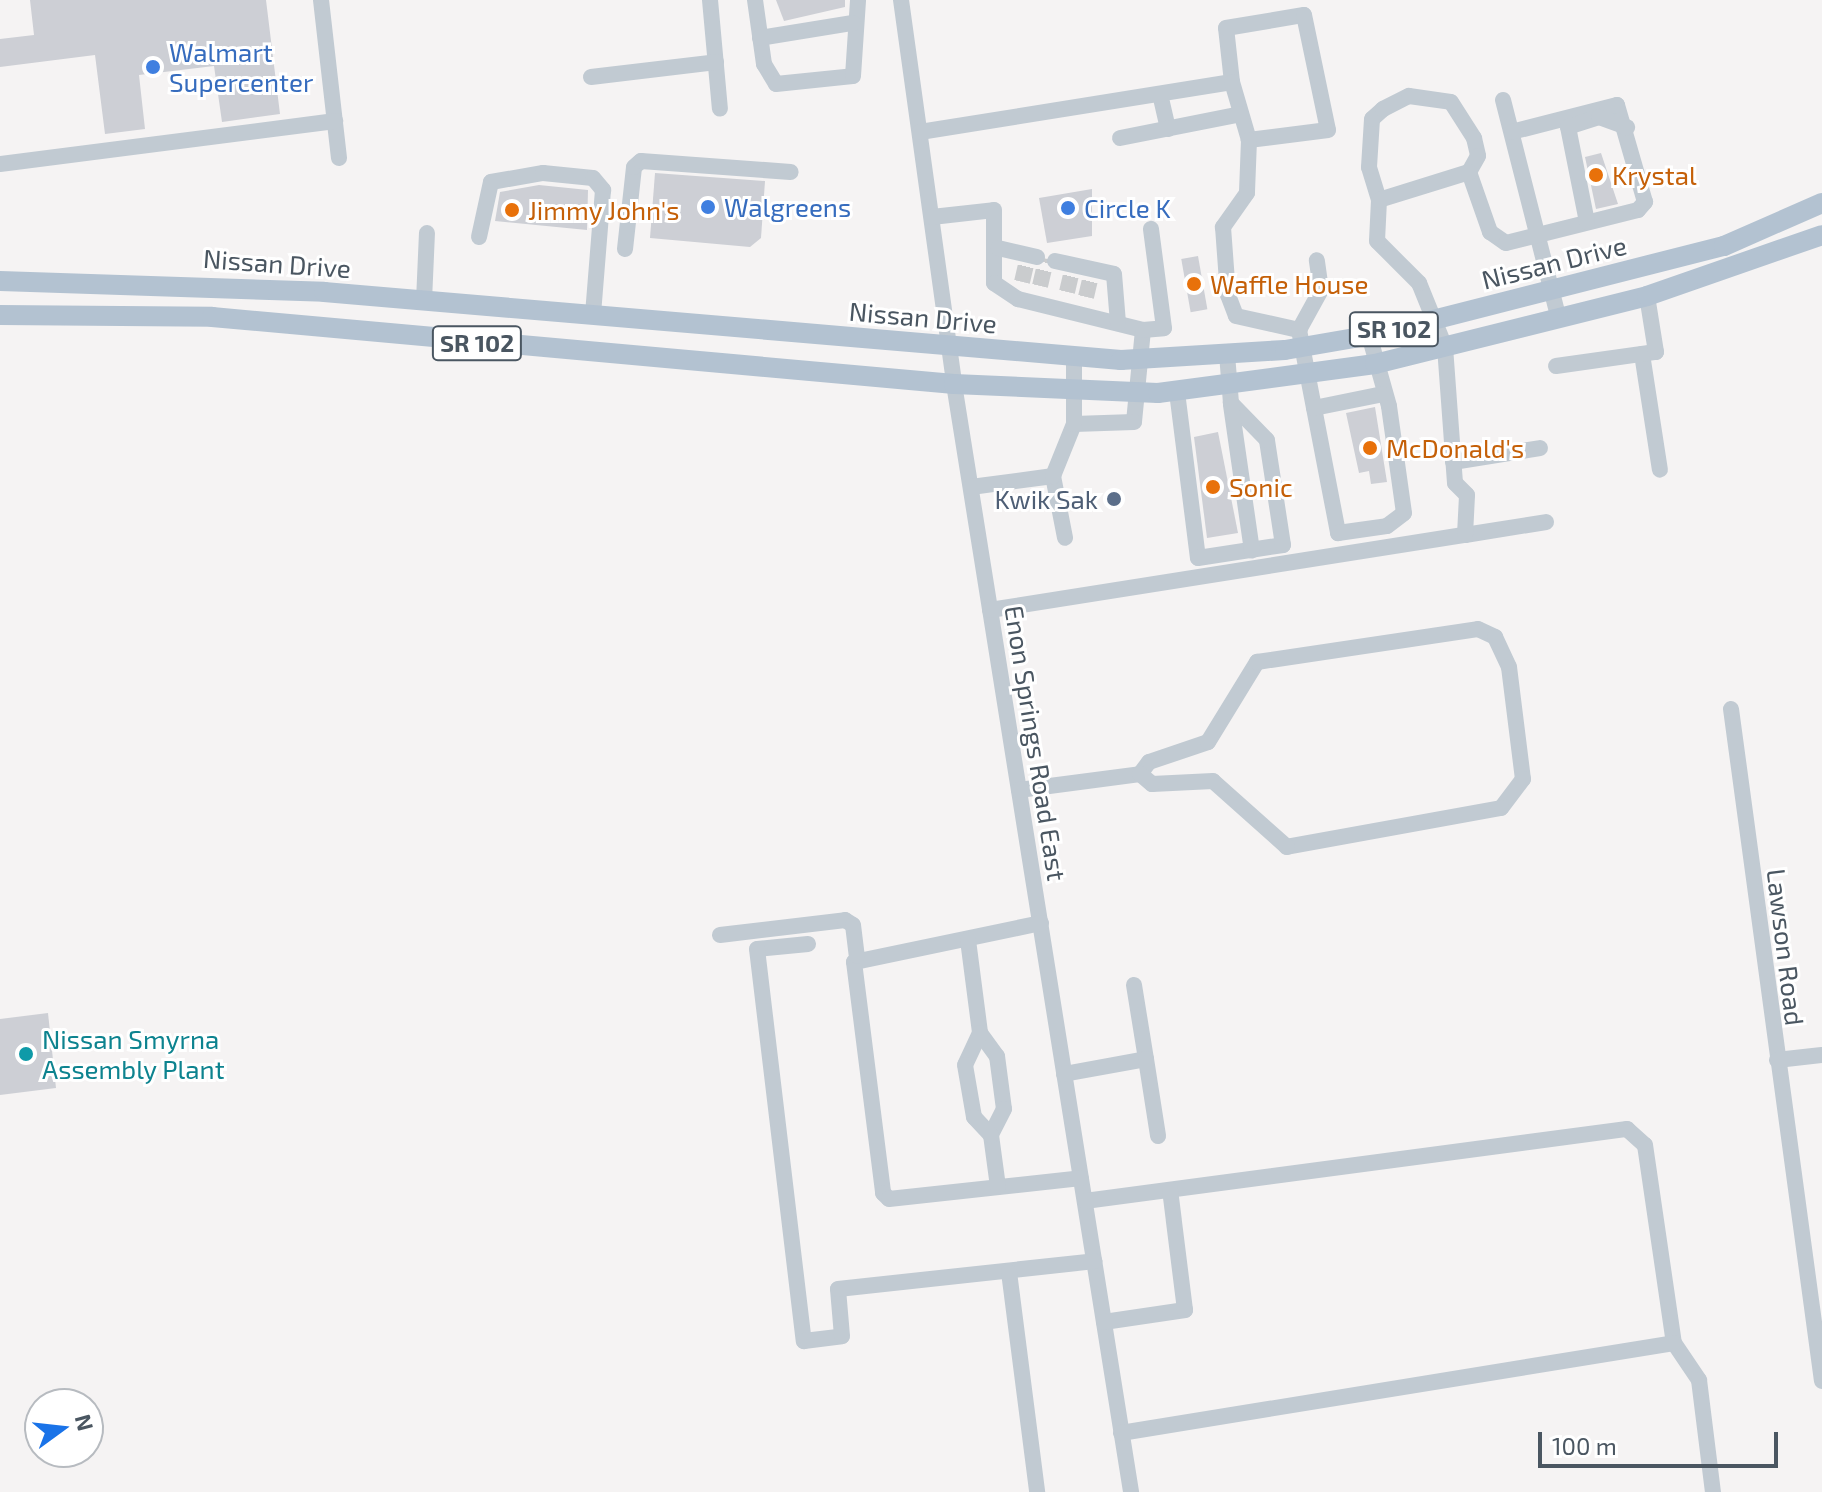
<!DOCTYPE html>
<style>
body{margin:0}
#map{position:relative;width:1822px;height:1492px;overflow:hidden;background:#f5f3f3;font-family:"Exo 2",sans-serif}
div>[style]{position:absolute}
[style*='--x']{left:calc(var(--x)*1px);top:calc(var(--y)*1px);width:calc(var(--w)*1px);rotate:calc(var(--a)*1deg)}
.building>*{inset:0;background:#cdcfd5;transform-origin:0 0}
.minor-tunnel>*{height:16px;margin-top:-8px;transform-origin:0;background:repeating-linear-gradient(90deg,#caccce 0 16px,transparent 0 24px)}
.minor>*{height:16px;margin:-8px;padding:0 8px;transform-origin:8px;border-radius:8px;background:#c1cad2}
.major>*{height:20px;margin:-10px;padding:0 10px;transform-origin:10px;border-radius:10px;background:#b3c2d1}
.dots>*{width:22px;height:22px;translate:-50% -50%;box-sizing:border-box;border:4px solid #fff;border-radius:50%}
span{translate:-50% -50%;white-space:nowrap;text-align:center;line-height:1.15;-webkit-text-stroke:6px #fff;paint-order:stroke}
.shield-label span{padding:2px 6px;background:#fff;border:2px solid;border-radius:6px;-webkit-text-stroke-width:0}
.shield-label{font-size:24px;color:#4a5661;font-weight:700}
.shop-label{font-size:26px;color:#366cbe}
.left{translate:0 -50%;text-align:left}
.food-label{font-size:26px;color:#c56008}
.street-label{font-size:26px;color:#4a5661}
.service-label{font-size:26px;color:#4e5e75}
.right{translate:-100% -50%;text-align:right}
.culture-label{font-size:26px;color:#0d838f}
.north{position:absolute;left:24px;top:1388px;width:80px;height:80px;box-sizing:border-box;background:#fff;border:2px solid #b7bbc0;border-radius:50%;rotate:75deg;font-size:22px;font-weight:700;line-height:32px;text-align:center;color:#4a5661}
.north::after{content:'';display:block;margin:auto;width:28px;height:36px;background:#1a73e8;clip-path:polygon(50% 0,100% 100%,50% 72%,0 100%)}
.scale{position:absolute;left:1538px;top:1432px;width:240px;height:36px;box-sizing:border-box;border:4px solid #4a5661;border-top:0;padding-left:10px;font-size:24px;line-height:28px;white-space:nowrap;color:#4a5661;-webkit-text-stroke:6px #fff;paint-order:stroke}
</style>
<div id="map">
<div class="building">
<i style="clip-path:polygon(30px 0,266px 0,280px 114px,222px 122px,214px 66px,139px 75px,145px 129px,105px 134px,95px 55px,0 67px,0 39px,34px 35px)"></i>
<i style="clip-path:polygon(776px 0,845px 0,845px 7px,784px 21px)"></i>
<i style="clip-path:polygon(1601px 153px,1618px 204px,1596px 209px,1585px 157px)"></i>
<i style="clip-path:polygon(655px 173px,765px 181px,761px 238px,750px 247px,650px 238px)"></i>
<i style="clip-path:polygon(539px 185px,588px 190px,587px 230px,495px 221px,500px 192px)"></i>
<i style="clip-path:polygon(1092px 189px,1092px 236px,1047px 243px,1039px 198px)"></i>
<i style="left:1198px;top:256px;width:54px;height:17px;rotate:80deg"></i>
<i style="clip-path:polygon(1375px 407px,1387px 482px,1371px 484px,1369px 471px,1359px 473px,1346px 413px)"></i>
<i style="clip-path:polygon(1218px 432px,1238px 533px,1207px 538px,1194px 437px)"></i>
<i style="clip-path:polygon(48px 1013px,56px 1088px,0 1095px,0 1019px)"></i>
</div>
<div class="minor-tunnel">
<i style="--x:1022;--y:282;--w:18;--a:-77"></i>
<i style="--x:1040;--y:286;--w:28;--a:-77"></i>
<i style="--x:1067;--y:292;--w:17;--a:-77"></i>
<i style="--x:1086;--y:297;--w:18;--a:-77"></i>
</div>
<div class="minor">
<i style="--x:321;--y:0;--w:159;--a:83.5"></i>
<i style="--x:710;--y:0;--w:109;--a:84.8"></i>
<i style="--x:755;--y:0;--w:65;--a:82"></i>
<i style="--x:764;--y:64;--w:23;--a:59"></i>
<i style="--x:776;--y:84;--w:77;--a:-5.9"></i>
<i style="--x:853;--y:76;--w:76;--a:-86.2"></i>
<i style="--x:901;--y:0;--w:388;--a:82.1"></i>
<i style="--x:954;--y:384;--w:1122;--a:80.92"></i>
<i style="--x:760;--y:38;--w:94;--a:-9.2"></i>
<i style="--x:591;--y:77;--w:126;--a:-6.8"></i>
<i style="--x:1160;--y:94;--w:36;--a:77"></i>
<i style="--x:1503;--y:100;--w:226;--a:75.7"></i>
<i style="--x:920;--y:132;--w:316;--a:-9.1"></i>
<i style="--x:1232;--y:82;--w:54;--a:-96.3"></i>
<i style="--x:1226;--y:28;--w:79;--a:-9.5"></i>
<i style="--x:1304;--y:15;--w:117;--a:78.2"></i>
<i style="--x:1328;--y:130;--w:80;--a:172.8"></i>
<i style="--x:1249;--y:140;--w:60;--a:-106.3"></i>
<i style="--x:1120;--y:138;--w:123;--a:-11.2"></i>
<i style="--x:1249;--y:140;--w:53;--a:92.2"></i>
<i style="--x:1247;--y:193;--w:42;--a:125.2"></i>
<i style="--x:1223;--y:227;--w:68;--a:85.8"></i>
<i style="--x:1228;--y:295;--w:22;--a:69"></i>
<i style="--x:1236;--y:316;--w:65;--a:12.5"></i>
<i style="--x:1299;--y:330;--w:207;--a:79.1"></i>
<i style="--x:1338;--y:533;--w:49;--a:-8.1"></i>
<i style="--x:1387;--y:526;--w:21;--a:-37"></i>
<i style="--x:1404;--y:513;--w:108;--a:-98"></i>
<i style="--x:1389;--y:406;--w:74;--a:-105.7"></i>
<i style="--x:0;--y:164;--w:338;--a:-7.3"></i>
<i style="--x:1469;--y:172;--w:64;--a:70.7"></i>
<i style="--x:1490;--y:232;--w:19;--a:35"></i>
<i style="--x:1506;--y:243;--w:136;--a:-14"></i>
<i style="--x:1638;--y:210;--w:11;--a:-49"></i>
<i style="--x:1645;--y:202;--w:101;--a:-106.1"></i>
<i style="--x:1617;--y:105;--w:108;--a:165.6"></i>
<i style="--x:932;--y:217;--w:62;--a:-6.4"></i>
<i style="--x:994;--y:210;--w:73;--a:90"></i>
<i style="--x:994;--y:283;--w:29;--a:34"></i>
<i style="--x:1018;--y:299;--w:129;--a:13.9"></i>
<i style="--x:1143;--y:330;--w:92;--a:95.6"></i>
<i style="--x:1134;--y:422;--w:60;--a:178.1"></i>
<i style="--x:1587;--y:222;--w:97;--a:-101.3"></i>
<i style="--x:1568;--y:127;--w:33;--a:-18"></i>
<i style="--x:1599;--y:117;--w:30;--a:20"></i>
<i style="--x:479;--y:237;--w:56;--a:-77.7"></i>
<i style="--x:491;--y:182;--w:53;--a:-9.8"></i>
<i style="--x:543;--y:173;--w:50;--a:5.7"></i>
<i style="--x:593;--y:178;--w:16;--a:50"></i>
<i style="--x:603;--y:190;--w:125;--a:94.6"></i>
<i style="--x:998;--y:248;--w:40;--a:13"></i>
<i style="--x:625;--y:249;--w:82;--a:-83.7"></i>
<i style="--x:634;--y:167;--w:9;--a:-41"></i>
<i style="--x:641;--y:161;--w:150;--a:4.2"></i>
<i style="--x:1055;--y:261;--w:60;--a:12.4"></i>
<i style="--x:1114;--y:274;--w:49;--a:85.3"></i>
<i style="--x:424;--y:301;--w:68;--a:-87.5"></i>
<i style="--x:1143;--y:330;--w:21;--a:-5"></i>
<i style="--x:1164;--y:328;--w:100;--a:-97.5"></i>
<i style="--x:1299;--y:330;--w:46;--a:-61.2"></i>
<i style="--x:1321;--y:290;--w:30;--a:-98"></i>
<i style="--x:1642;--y:354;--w:117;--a:81.2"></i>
<i style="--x:1556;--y:366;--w:101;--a:-8"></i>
<i style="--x:1656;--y:352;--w:57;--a:-99.1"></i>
<i style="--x:1177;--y:392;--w:167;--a:82.8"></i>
<i style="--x:1198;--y:558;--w:86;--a:-8.7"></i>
<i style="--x:1283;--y:545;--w:106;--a:-98.7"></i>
<i style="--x:1267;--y:440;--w:52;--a:-134.2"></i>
<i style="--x:1231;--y:403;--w:49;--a:-94.7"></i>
<i style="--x:1231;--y:405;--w:147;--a:81.8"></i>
<i style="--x:1314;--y:408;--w:70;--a:-11.5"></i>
<i style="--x:1453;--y:462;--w:88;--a:-9.1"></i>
<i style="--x:1053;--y:476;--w:63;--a:79"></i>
<i style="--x:971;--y:487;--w:83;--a:-7.6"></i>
<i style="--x:1053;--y:476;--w:56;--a:-68"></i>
<i style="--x:1074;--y:424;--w:68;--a:-90"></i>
<i style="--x:1465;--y:535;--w:82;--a:-9.1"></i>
<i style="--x:990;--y:610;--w:481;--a:-9"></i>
<i style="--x:1465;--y:535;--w:40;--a:-87.1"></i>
<i style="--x:1467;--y:495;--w:17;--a:-135"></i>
<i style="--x:1455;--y:483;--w:136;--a:-94.2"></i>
<i style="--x:1445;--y:347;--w:69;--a:-112.1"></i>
<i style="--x:1419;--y:283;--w:59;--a:-135"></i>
<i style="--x:1377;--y:241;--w:41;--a:-87.2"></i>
<i style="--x:1379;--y:200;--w:34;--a:-107"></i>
<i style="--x:1369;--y:167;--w:48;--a:-86.4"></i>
<i style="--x:1372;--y:119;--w:15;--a:-42"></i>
<i style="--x:1383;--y:109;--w:29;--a:-27"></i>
<i style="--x:1409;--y:96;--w:42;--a:8.1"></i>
<i style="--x:1451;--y:102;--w:43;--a:57.4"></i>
<i style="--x:1474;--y:138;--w:18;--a:77"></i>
<i style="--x:1478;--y:156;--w:18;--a:119"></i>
<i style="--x:1469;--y:172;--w:94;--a:162.7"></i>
<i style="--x:1731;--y:709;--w:678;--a:82.29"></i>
<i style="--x:1019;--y:790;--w:122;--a:-7.5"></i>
<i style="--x:1140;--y:774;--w:15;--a:-53"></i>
<i style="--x:1149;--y:762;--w:62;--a:-18.7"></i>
<i style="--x:1208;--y:742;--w:94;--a:-58.5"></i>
<i style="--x:1257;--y:662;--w:223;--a:-8.5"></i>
<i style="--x:1478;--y:629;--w:19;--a:25"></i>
<i style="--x:1495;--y:637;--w:33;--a:65"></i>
<i style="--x:1509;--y:667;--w:113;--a:82.9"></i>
<i style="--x:1523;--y:779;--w:36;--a:127"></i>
<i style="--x:1501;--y:808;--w:218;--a:169.7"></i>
<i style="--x:1287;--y:847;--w:99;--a:-138.3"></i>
<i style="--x:1213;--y:781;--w:61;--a:177.2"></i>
<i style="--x:1152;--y:784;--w:16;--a:-140"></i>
<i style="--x:1041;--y:923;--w:191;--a:168.2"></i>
<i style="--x:854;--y:962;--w:233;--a:82.8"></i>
<i style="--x:883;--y:1193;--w:8;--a:45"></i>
<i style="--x:889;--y:1199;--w:193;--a:-6.2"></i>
<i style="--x:720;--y:935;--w:126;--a:-6.8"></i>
<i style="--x:845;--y:920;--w:9;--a:32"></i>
<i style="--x:853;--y:925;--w:31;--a:83"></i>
<i style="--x:968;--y:940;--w:94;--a:82.6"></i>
<i style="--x:980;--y:1033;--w:29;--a:54"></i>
<i style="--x:997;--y:1056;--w:53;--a:82.5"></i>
<i style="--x:1004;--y:1109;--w:29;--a:117"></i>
<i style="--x:991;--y:1135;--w:52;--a:82.3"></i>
<i style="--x:808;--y:944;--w:51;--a:174.4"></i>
<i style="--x:757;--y:949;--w:395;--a:83.2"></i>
<i style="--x:804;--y:1341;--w:38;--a:-7"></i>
<i style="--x:842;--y:1336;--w:47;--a:-94.9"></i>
<i style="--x:838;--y:1289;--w:258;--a:-6.2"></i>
<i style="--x:1134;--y:985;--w:75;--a:80.8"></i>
<i style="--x:980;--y:1033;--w:35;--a:115"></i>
<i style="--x:965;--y:1065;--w:53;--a:80.2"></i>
<i style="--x:974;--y:1117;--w:25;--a:47"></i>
<i style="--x:1777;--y:1060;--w:45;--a:-6.3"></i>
<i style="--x:1064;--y:1074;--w:83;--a:-10.4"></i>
<i style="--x:1146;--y:1059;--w:78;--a:81.1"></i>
<i style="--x:1085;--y:1201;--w:547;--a:-7.57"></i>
<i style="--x:1627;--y:1129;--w:24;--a:42"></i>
<i style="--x:1645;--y:1145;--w:200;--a:81.7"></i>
<i style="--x:1674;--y:1343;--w:45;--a:56"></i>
<i style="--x:1699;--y:1380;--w:113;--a:82.9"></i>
<i style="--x:1009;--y:1272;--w:222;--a:82.7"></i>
<i style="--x:1104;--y:1322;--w:82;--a:-8.4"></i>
<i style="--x:1185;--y:1310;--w:121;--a:-97.1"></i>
<i style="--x:1121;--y:1433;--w:560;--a:-9.24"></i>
</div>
<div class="major">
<i style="--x:0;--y:281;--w:324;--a:1.9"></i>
<i style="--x:324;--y:292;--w:800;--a:4.88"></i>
<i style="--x:1121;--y:360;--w:164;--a:-3.5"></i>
<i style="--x:1285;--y:350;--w:94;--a:-9.8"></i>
<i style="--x:1378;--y:334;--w:357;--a:-14.3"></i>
<i style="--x:1724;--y:246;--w:107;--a:-23.7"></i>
<i style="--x:0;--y:315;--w:212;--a:0.5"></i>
<i style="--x:212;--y:317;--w:745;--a:5.16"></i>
<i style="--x:954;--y:384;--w:204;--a:2.5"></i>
<i style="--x:1158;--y:393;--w:219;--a:-7.6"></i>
<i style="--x:1375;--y:364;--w:280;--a:-14"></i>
<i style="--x:1647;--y:296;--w:185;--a:-19.2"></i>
</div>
<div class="dots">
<i style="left:153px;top:67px;background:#3f7fe0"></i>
<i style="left:1596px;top:175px;background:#e8710a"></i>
<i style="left:708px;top:207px;background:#3f7fe0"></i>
<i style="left:1068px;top:208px;background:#3f7fe0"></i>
<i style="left:512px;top:210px;background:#e8710a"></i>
<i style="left:1194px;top:284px;background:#e8710a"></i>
<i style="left:1370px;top:448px;background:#e8710a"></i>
<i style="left:1213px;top:487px;background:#e8710a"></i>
<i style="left:1114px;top:499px;background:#5c6f8a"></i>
<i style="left:26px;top:1054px;background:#0f9aa8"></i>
</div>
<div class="shield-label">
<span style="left:1394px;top:329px">SR 102</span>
<span style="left:477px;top:343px">SR 102</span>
</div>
<div class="shop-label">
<span class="left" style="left:169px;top:67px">Walmart<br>Supercenter</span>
<span class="left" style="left:724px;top:207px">Walgreens</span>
<span class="left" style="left:1084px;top:208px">Circle K</span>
</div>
<div class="food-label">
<span class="left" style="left:1612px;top:175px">Krystal</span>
<span class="left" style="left:528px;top:210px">Jimmy John's</span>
<span class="left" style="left:1210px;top:284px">Waffle House</span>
<span class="left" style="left:1386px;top:448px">McDonald's</span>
<span class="left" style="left:1229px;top:487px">Sonic</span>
</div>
<div class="street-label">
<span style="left:1554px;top:262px;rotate:-14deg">Nissan Drive</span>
<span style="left:277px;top:263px;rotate:4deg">Nissan Drive</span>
<span style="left:923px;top:317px;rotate:5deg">Nissan Drive</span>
<span style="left:1036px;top:743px;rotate:81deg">Enon Springs Road East</span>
<span style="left:1786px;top:947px;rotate:83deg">Lawson Road</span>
</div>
<div class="service-label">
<span class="right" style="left:1098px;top:499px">Kwik Sak</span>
</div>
<div class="culture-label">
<span class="left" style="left:42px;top:1054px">Nissan Smyrna<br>Assembly Plant</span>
</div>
<div class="north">N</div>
<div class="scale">100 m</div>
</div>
